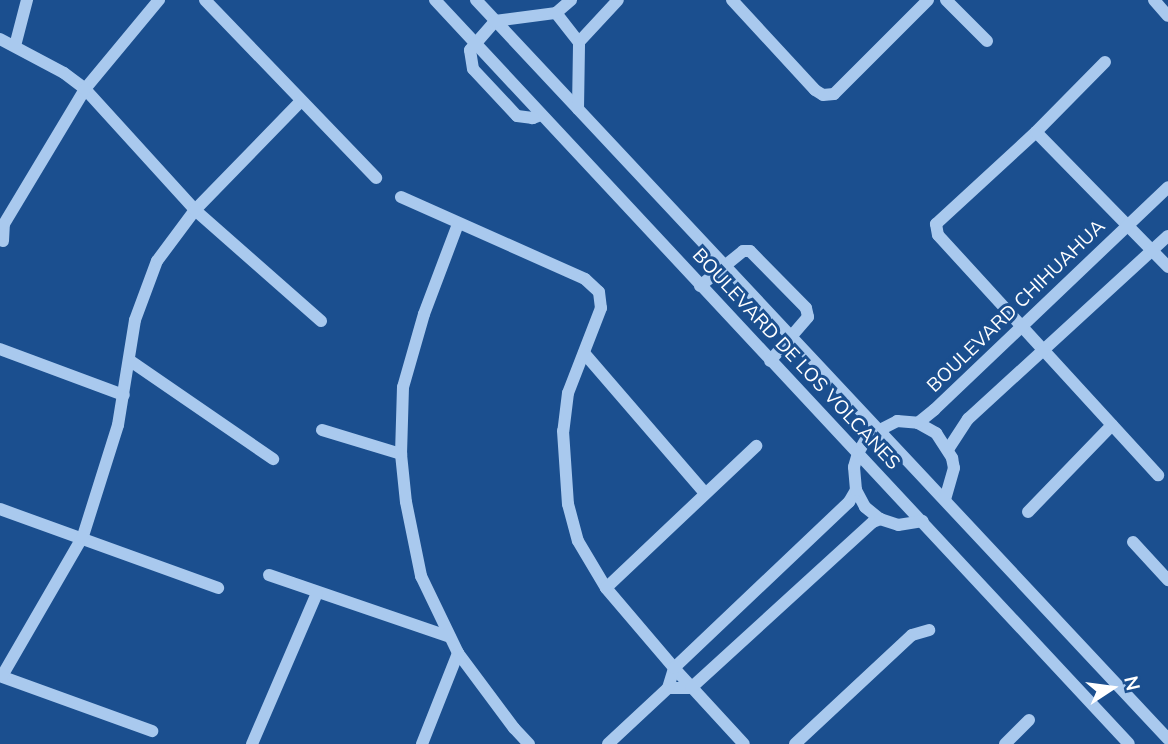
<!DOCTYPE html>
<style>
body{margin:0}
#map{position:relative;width:1168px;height:744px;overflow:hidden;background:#1b4f8f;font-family:Mulish,sans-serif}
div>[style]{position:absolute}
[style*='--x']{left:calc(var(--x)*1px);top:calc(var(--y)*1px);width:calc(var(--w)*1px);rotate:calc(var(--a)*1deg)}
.minor>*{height:12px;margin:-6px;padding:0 6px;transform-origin:6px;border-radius:6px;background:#a9c9ee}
span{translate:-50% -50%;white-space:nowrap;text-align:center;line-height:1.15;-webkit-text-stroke:6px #1b4f8f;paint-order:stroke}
.street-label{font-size:19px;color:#fff}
.north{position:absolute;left:1077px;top:653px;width:70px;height:70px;-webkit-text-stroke:5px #1b4f8f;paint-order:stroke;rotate:77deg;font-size:19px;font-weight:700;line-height:28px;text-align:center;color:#fff}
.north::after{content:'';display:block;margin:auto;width:24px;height:32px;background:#fff;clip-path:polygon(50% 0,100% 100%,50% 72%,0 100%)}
</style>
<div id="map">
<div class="minor">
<i style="--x:205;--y:0;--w:247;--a:46.1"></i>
<i style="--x:435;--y:0;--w:1017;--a:46.99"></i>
<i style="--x:476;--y:0;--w:1012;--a:46.88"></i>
<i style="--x:732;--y:0;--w:122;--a:47.3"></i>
<i style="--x:815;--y:90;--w:9;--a:32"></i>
<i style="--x:823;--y:95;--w:11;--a:-5"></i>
<i style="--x:834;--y:94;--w:133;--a:-45"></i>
<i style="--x:946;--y:0;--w:58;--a:45"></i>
<i style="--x:1154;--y:0;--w:21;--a:49"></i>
<i style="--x:556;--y:13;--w:37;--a:52"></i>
<i style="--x:0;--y:39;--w:72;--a:28"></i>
<i style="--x:64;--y:73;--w:26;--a:37"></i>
<i style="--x:85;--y:89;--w:164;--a:47.7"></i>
<i style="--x:195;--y:210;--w:168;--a:41.4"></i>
<i style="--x:15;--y:46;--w:48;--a:-75.4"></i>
<i style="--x:1105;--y:62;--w:98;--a:134.6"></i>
<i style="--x:1036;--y:132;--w:136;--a:137.4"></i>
<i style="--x:936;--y:224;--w:11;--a:80"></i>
<i style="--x:938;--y:235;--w:326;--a:47.5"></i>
<i style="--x:578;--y:109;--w:67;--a:-89.1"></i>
<i style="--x:579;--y:42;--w:57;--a:-47.1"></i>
<i style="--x:541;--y:115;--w:9;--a:159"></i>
<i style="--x:533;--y:118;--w:16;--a:-173"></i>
<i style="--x:517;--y:116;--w:64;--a:-133.1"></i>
<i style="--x:473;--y:69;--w:19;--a:-99"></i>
<i style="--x:470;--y:50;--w:38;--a:-49"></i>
<i style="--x:495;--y:21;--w:62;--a:-7.5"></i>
<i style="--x:556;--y:13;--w:20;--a:-41"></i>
<i style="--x:1036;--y:132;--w:189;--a:45.6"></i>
<i style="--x:401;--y:197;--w:201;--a:24"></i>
<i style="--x:585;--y:279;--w:19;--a:43"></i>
<i style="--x:599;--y:292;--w:16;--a:83"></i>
<i style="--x:601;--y:308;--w:91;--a:111.2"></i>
<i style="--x:568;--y:393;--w:38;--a:97"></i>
<i style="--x:563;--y:431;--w:73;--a:86.1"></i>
<i style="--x:568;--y:504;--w:38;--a:75"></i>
<i style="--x:578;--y:541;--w:55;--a:59.2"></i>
<i style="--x:606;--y:588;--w:105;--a:49.6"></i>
<i style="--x:674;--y:668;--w:103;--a:47.4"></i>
<i style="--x:458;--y:224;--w:96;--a:110.7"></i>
<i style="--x:424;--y:314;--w:76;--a:106"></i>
<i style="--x:403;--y:387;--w:67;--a:91.7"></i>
<i style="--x:401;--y:454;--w:48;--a:84.1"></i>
<i style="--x:406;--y:502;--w:76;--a:78.5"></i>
<i style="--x:421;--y:576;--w:85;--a:64.3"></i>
<i style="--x:458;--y:653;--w:94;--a:53.3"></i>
<i style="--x:514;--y:728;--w:22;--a:47"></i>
<i style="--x:3;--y:241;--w:17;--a:-87"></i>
<i style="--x:4;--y:224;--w:157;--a:-59"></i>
<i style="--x:85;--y:89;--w:116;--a:-50.3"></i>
<i style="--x:700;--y:286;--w:55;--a:-39.1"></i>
<i style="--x:743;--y:251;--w:7;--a:0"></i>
<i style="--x:750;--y:251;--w:80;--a:45.5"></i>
<i style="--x:806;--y:308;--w:9;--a:77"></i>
<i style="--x:808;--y:317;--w:58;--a:130.8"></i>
<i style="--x:0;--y:349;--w:132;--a:20.4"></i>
<i style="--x:584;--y:353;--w:185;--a:49.2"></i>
<i style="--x:129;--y:360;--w:175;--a:34.5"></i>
<i style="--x:918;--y:423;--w:21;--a:29"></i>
<i style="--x:936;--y:433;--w:30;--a:57"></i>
<i style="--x:952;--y:458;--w:10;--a:79"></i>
<i style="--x:954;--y:468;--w:33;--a:106"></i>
<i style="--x:322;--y:430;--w:83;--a:16.9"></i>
<i style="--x:949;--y:448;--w:35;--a:-57"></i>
<i style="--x:968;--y:419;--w:271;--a:-42.5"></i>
<i style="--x:856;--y:490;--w:19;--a:62"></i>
<i style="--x:865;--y:507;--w:19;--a:39"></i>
<i style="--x:0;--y:509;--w:232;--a:19.9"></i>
<i style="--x:1028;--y:512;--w:121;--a:-46"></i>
<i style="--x:1133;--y:542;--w:52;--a:47.4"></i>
<i style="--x:269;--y:575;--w:191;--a:18.9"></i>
<i style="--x:606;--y:588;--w:207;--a:-43.4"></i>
<i style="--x:0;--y:676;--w:162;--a:19.9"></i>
<i style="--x:2;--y:676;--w:162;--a:-59.9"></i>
<i style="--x:83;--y:536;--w:116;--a:-72.5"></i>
<i style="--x:118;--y:425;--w:106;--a:-80.8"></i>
<i style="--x:135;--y:320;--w:63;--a:-69.6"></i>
<i style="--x:157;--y:261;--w:64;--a:-53.3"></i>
<i style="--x:195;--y:210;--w:151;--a:-45.8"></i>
<i style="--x:668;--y:688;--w:23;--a:0"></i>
<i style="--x:691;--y:688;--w:246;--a:-42.4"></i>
<i style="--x:873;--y:522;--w:8;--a:-23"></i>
<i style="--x:880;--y:519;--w:19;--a:18"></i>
<i style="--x:898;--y:525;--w:25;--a:-9"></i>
<i style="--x:252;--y:744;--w:164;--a:-66.7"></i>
<i style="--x:422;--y:744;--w:98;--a:-68.4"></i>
<i style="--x:608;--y:744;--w:82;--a:-43"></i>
<i style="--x:668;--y:688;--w:21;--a:-73"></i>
<i style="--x:674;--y:668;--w:241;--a:-43.5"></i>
<i style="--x:849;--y:502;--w:14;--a:-60"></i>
<i style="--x:856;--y:490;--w:23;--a:-95"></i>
<i style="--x:854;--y:467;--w:15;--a:-74"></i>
<i style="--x:858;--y:453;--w:20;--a:-60"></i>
<i style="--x:868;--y:436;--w:33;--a:-27"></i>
<i style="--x:897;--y:421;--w:21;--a:5"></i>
<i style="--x:918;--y:423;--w:21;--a:-39"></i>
<i style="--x:934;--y:410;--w:323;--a:-43.6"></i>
<i style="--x:795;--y:744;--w:160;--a:-43"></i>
<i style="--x:912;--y:635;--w:18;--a:-16"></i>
<i style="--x:1005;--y:744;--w:34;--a:-45"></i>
</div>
<div class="street-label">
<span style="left:1016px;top:306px;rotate:-44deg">BOULEVARD CHIHUAHUA</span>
<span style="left:796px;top:359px;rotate:47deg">BOULEVARD DE LOS VOLCANES</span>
</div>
<div class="north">N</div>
</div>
